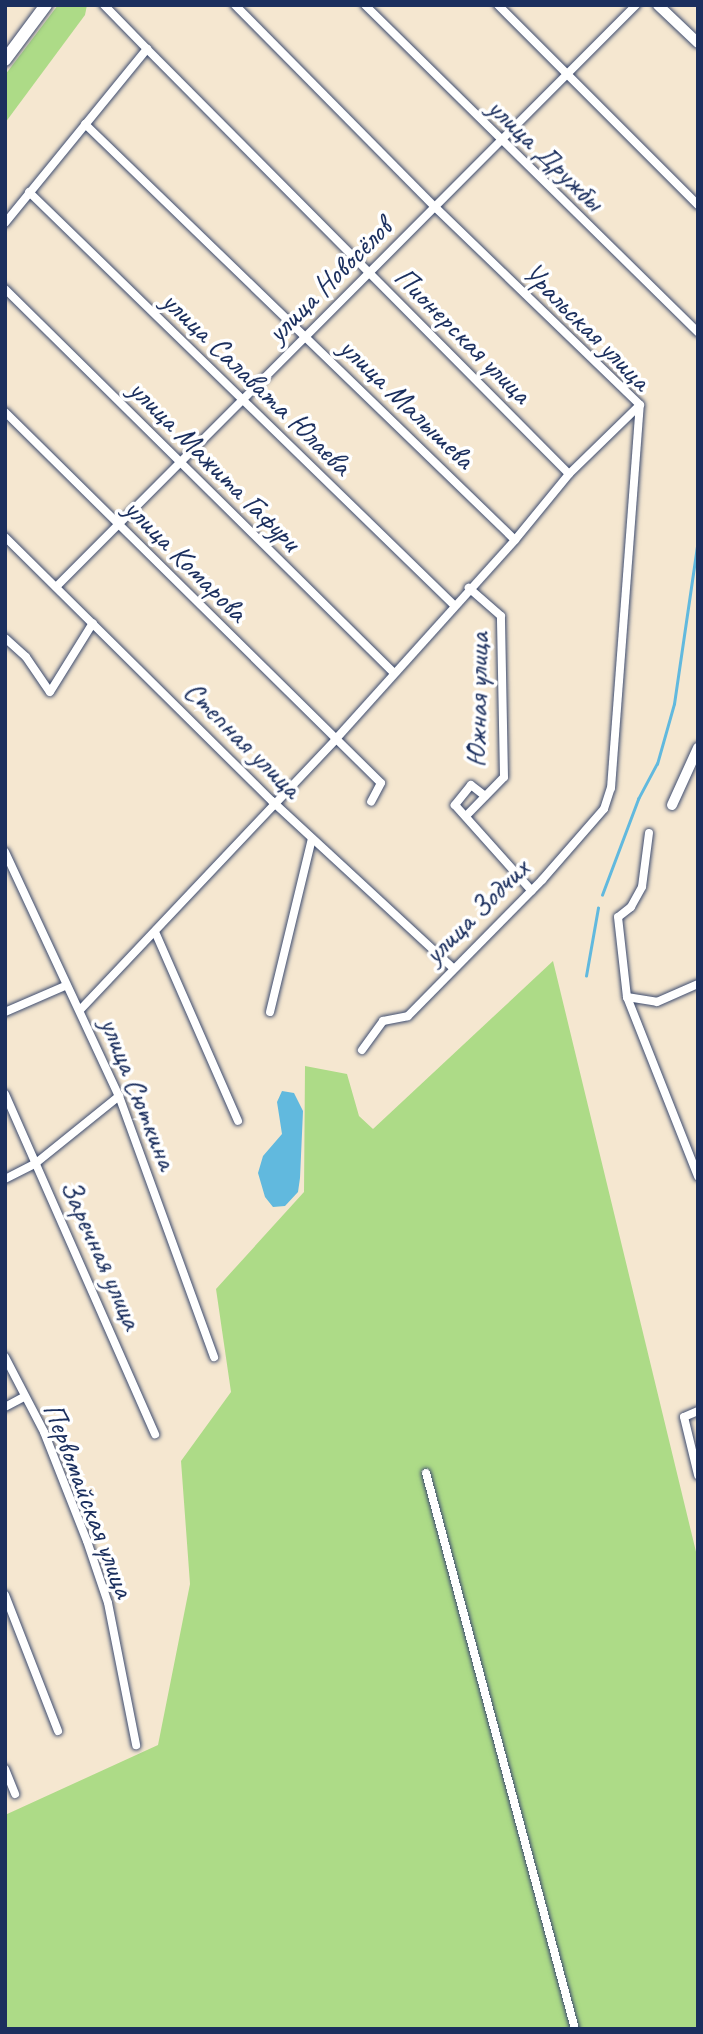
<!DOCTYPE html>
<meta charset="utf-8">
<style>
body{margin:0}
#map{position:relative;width:703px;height:2034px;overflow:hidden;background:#f5e7d0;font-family:Caveat,sans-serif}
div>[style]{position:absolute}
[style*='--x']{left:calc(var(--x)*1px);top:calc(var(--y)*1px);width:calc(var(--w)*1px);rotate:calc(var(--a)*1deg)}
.green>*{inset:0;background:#addb87}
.water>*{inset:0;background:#61b9de}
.stream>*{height:2.5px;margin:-1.25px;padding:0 1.25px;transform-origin:1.25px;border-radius:1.25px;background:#61b9de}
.roads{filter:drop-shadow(0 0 2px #3c4b6f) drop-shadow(0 0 2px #3c4b6f)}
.street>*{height:8px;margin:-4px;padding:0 4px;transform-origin:4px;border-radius:4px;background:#fff}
.secondary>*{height:10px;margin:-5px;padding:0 5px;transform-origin:5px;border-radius:5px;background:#fff}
.primary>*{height:12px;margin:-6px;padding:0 6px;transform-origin:6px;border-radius:6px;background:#fff}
span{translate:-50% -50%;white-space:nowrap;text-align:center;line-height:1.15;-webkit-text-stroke:7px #fff;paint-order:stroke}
.street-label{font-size:30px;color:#1b2f5e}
.frame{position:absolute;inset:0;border:7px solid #1b2f5e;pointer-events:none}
</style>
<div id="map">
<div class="green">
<i style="clip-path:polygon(58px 5px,87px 5px,85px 15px,5px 123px,5px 75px)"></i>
<i style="clip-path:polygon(553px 961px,698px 1560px,698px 2029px,5px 2029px,5px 1815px,158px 1745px,190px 1584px,181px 1461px,231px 1392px,216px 1289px,304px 1192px,305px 1066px,347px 1074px,359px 1116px,373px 1129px)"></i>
</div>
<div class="water">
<i style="clip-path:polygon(282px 1091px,294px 1093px,303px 1111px,300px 1178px,298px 1192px,285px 1206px,273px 1207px,265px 1197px,258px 1173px,263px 1156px,282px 1134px,277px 1102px)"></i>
</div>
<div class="stream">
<i style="--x:602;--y:895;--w:103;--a:-69.4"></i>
<i style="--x:638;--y:799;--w:40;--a:-62"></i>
<i style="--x:657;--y:764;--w:62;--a:-74.2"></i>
<i style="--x:674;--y:704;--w:166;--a:-81.7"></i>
<i style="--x:586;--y:976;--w:69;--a:-80"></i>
</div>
<div class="roads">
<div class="street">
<i style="--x:235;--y:5;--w:284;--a:45.3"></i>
<i style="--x:435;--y:207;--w:285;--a:44"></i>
<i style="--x:365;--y:5;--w:467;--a:44.5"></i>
<i style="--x:498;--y:5;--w:283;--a:45"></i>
<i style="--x:147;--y:49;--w:599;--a:45.2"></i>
<i style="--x:85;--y:124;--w:598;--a:44.05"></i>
<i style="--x:29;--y:192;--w:593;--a:44.18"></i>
<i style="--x:5;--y:223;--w:225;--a:-50.8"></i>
<i style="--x:147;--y:49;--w:62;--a:-134.3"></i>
<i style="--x:5;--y:289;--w:545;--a:44.63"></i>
<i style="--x:5;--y:412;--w:528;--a:44.62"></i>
<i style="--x:381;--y:783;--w:21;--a:118"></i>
<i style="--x:5;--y:537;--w:375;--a:44.7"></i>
<i style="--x:272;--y:801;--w:246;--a:42.7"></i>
<i style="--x:56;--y:587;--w:822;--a:-45.1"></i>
<i style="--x:5;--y:638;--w:28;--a:42"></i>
<i style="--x:26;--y:657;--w:42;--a:55.6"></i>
<i style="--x:50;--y:692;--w:81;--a:-58.1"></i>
<i style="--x:485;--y:796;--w:18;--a:-142"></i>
<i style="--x:471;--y:785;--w:26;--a:129"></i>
<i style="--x:455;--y:805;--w:115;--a:48.2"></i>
<i style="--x:466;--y:816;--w:54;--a:-45.7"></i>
<i style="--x:504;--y:777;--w:161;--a:-91.1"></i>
<i style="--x:501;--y:616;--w:43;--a:-138.8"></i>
<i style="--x:649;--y:833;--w:54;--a:97.4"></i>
<i style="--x:642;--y:887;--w:23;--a:119"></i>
<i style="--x:631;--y:907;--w:16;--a:142"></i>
<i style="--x:618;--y:917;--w:81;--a:83.6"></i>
<i style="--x:627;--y:997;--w:193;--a:68.4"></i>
<i style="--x:5;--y:852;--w:269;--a:65"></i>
<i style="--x:119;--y:1096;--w:278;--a:70"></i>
<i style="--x:156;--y:934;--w:204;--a:66.3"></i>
<i style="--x:627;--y:997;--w:30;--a:9"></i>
<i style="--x:657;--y:1002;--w:45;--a:-23.7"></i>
<i style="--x:80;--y:1010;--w:371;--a:-46.6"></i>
<i style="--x:335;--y:740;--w:269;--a:-48"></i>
<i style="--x:515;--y:540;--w:85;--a:-50.7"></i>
<i style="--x:569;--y:474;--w:99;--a:-44.2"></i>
<i style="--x:5;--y:1012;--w:65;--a:-23.4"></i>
<i style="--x:270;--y:1012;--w:178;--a:-76.4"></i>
<i style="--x:362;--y:1050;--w:36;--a:-54"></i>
<i style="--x:383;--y:1021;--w:25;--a:-11"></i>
<i style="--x:408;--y:1016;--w:191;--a:-45.4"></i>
<i style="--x:542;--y:880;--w:94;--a:-48.9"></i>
<i style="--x:604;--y:809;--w:22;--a:-72"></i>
<i style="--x:611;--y:788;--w:384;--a:-85.7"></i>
<i style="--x:5;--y:1094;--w:372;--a:66.2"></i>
<i style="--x:5;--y:1179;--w:35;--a:-27"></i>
<i style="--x:36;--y:1163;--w:107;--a:-38.9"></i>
<i style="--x:5;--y:1357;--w:85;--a:62.5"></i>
<i style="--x:44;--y:1432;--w:117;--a:68.5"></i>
<i style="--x:87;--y:1541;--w:65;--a:71.3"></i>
<i style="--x:108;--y:1603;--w:145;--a:78.8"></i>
<i style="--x:5;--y:1407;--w:21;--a:-28"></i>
<i style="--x:698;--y:1411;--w:15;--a:157"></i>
<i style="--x:684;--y:1417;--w:60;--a:76.4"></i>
<i style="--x:426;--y:1473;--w:576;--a:75"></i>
<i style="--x:5;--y:1595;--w:146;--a:68.7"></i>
<i style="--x:5;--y:1769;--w:27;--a:68"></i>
</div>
<div class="secondary">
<i style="--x:658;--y:5;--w:55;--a:43.5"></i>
<i style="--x:672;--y:805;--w:63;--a:-65.5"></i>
</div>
<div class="primary">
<i style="--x:5;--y:60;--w:69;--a:-53.3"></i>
</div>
</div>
<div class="street-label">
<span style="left:546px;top:154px;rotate:44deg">улица Дружбы</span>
<span style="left:329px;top:280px;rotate:-45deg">улица Новосёлов</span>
<span style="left:587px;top:326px;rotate:45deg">Уральская улица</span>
<span style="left:463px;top:335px;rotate:45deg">Пионерская улица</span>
<span style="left:257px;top:383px;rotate:44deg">улица Салавата Юлаева</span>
<span style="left:407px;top:403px;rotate:44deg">улица Малышева</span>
<span style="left:215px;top:465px;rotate:45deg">улица Мажита Гафури</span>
<span style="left:186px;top:560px;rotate:45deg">улица Комарова</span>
<span style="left:477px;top:700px;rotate:-89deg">Южная улица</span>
<span style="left:243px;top:739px;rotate:45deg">Степная улица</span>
<span style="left:476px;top:911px;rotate:-45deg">улица Зодчих</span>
<span style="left:139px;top:1093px;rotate:68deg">улица Сюткина</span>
<span style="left:102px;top:1254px;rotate:66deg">Заречная улица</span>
<span style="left:89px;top:1500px;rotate:69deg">Первомайская улица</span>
</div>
<div class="frame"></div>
</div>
